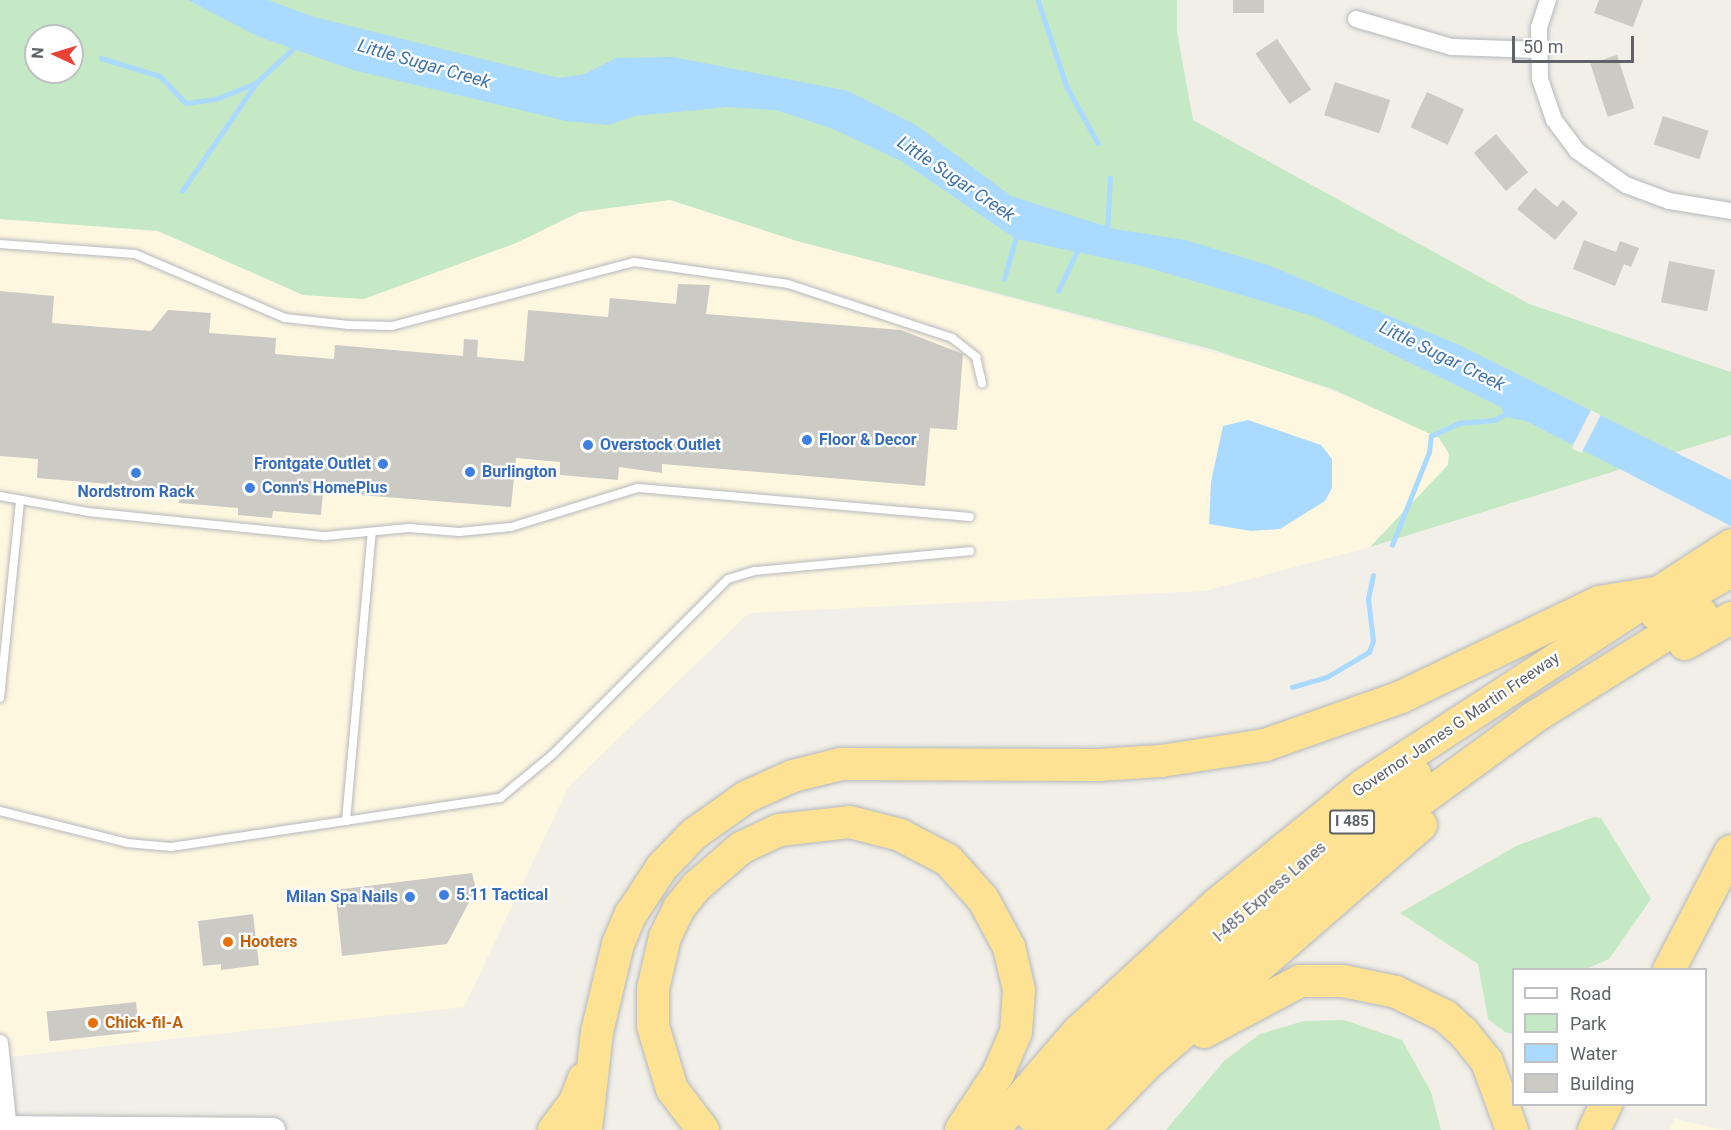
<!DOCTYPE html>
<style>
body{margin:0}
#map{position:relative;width:1731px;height:1130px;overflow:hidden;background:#f1efe8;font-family:Roboto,sans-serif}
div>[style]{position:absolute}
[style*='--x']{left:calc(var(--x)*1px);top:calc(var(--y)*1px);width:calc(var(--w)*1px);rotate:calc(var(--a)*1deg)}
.commercial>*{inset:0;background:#fef7e0}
.green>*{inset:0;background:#c5e8c5}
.water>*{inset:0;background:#aadaff}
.pier>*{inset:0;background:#f1efe8;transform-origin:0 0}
.stream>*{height:4.5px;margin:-2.25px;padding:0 2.25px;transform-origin:2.25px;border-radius:2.25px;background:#aadaff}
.building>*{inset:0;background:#cccac5;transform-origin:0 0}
.roads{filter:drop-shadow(0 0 2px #b5b8bc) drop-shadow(0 0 2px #b5b8bc)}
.service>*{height:8px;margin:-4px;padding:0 4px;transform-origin:4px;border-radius:4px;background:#fff}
.minor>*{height:16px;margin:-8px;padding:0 8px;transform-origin:8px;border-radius:8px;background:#fff}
.secondary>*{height:24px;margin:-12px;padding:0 12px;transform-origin:12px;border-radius:12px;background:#fff}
.motorway>*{height:32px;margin:-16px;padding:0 16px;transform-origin:16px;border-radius:16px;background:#fde293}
.dots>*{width:16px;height:16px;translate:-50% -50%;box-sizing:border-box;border:3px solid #fff;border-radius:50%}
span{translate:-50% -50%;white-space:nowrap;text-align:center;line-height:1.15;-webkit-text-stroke:4.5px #fff;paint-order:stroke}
.shield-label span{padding:2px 4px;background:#fff;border:2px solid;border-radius:4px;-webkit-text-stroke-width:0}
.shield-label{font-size:15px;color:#5f6368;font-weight:700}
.shop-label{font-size:16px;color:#366cbe;font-weight:700}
.left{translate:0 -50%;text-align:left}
.right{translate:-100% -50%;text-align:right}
.street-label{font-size:16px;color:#5f6368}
.food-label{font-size:16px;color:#c56008;font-weight:700}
.water-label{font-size:18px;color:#4174aa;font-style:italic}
.legend{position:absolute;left:1512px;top:968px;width:195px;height:138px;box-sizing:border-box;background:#fff;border:2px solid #bfc1c3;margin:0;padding:8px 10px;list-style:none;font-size:18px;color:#5f6368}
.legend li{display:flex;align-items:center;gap:12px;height:30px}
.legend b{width:30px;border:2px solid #bfc1c3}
.north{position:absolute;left:24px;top:24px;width:60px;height:60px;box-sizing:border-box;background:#fff;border:2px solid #bfc1c3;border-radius:50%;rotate:274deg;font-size:16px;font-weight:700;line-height:24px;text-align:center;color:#5f6368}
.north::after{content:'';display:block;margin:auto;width:21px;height:27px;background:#ea4335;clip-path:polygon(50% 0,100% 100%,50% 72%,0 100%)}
.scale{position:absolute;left:1512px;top:36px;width:122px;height:27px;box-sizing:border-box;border:3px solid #5f6368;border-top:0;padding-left:8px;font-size:18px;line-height:21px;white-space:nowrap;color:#5f6368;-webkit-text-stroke:4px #fff;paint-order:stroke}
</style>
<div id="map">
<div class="commercial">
<i style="clip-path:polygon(670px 200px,797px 241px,1260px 365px,1377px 407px,1439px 438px,1449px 454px,1448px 465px,1370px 547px,1204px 591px,749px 613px,569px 786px,464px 1007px,0 1058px,0 219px,158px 231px,303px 295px,516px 243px,580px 212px,606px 205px)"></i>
<i style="clip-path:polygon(1675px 1118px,1685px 1121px,1724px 1130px,1669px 1130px)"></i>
</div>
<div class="green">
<i style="clip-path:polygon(evenodd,0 0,1177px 0,1177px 32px,1193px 120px,1529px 304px,1731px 372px,1731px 435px,1370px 547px,1448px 465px,1449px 454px,1439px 438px,1332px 389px,1211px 349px,797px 241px,670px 200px,580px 212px,516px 243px,364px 299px,303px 295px,158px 231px,0 219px,0 0,36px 36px,72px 36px,72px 72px,36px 72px,36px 36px)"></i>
<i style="clip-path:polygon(1594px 817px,1601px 818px,1651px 899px,1609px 959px,1586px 969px,1514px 970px,1513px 1034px,1505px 1032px,1488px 1019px,1478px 964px,1400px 913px,1516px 846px)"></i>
<i style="clip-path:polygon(1344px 1020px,1402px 1040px,1431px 1092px,1441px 1130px,1166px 1130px,1224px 1061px,1260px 1034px,1304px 1021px)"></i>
</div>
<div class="water">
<i style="clip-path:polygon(188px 0,268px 0,314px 17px,558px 78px,585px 74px,616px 58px,673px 57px,848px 91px,916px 125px,1011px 196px,1114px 229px,1185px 240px,1268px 265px,1459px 345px,1731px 480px,1731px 526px,1526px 421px,1506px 417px,1501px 407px,1316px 317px,1142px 266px,1016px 239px,901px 161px,833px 129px,776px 110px,727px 107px,635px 116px,608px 125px,566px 121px,353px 70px,257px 36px)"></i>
<i style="clip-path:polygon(1248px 420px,1321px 445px,1332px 459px,1332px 488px,1325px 501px,1280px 529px,1251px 531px,1209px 524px,1211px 482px,1223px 426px)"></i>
</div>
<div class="pier">
<i style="left:1591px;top:410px;width:11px;height:43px;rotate:27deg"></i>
</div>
<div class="stream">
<i style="--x:1038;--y:0;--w:92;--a:71.6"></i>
<i style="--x:1067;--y:87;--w:64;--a:61"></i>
<i style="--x:101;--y:58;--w:62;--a:17"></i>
<i style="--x:160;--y:76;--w:37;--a:46"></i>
<i style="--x:186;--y:103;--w:30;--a:-8"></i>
<i style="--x:216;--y:99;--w:43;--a:-21.8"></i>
<i style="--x:182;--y:191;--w:132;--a:-55.5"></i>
<i style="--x:257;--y:82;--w:53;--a:-42.7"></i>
<i style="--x:1107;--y:231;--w:53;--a:-86.8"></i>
<i style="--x:1004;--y:279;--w:48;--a:-74.2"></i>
<i style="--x:1058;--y:291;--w:44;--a:-64.6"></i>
<i style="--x:1392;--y:545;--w:100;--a:-68.3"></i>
<i style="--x:1429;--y:452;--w:16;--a:-83"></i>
<i style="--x:1431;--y:436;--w:31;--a:-25"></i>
<i style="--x:1459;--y:423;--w:35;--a:-5"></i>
<i style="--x:1494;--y:420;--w:16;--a:-27"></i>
<i style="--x:1292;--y:687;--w:36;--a:-16"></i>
<i style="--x:1327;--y:677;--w:49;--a:-30.8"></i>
<i style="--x:1369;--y:652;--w:12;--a:-70"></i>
<i style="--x:1373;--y:641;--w:42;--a:-96.8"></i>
<i style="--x:1368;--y:599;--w:24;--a:-78"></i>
</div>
<div class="building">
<i style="left:1233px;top:0;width:31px;height:13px"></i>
<i style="clip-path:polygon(1599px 0,1643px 0,1633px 27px,1594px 13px)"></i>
<i style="left:1277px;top:39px;width:61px;height:26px;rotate:56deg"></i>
<i style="left:1617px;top:55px;width:56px;height:28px;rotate:72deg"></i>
<i style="left:1335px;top:82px;width:58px;height:35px;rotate:18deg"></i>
<i style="left:1427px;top:92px;width:41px;height:39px;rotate:25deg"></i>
<i style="left:1663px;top:116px;width:48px;height:30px;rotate:18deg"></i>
<i style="left:1496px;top:134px;width:50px;height:29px;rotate:50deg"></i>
<i style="clip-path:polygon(1535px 188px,1557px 207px,1563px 200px,1578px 213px,1555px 240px,1517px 209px)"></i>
<i style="clip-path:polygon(1584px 240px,1616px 252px,1620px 241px,1639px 248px,1631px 267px,1624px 264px,1615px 286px,1573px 269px)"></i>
<i style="left:1669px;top:261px;width:47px;height:42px;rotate:11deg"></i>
<i style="clip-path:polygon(678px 284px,710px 285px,706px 314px,901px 330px,963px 354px,957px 430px,930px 428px,925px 486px,662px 464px,662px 473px,619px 467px,618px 480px,560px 475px,560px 462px,516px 458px,511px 507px,323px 492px,321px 515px,273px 511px,272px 518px,238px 515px,238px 508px,179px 503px,180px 490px,37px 478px,38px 459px,0 456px,0 291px,54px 296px,52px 323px,151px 331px,168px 310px,211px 313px,209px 333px,276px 338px,275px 354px,334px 359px,335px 345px,463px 356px,464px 339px,478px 340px,477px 357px,524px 361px,528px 310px,608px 317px,610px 298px,676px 304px)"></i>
<i style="clip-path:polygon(472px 873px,476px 889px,447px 944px,342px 956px,335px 890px)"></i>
<i style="clip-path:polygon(253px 914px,259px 965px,221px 970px,221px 964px,203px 966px,198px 921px)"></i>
<i style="left:136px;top:1002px;width:30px;height:90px;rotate:84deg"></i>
</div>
<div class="roads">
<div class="service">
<i style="--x:0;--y:244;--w:135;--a:4.2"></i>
<i style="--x:135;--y:254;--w:163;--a:23.1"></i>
<i style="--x:285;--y:318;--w:64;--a:6.2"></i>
<i style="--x:349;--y:325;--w:43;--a:1.3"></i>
<i style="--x:392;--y:326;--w:250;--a:-14.8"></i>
<i style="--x:634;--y:262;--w:156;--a:8.1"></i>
<i style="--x:788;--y:284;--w:173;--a:18.2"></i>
<i style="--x:952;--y:338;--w:31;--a:38"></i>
<i style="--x:976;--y:357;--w:27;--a:77"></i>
<i style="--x:0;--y:496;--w:89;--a:10.3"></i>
<i style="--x:88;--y:512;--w:239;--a:5.8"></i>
<i style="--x:326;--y:536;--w:83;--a:-5.5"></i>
<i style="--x:409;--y:528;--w:50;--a:4.6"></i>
<i style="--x:459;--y:532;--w:52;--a:-5.5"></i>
<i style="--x:511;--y:527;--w:133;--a:-17.1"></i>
<i style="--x:638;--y:488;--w:333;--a:5"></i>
<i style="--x:0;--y:698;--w:198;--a:-84.2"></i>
<i style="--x:0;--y:811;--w:131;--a:14.1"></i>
<i style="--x:127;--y:843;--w:44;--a:5.2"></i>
<i style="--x:171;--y:847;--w:333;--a:-8.5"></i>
<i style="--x:500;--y:798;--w:67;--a:-39.6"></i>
<i style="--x:552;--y:755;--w:249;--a:-45"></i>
<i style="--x:728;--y:579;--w:28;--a:-17"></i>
<i style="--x:755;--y:571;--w:216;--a:-5.3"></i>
<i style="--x:346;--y:821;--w:290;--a:-84.9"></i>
</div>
<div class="minor">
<i style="--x:1548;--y:0;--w:29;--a:108"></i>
<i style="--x:1539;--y:28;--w:51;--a:88.9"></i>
<i style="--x:1540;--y:79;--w:43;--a:71.1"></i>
<i style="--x:1554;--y:120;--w:39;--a:53"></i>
<i style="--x:1577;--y:151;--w:60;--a:34.8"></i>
<i style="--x:1626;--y:185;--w:46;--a:20.4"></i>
<i style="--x:1669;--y:201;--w:63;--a:9.2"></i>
<i style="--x:1356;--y:19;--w:100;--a:16.3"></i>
<i style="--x:1452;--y:47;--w:86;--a:2"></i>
<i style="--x:0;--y:1043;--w:87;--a:84.1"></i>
</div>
<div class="secondary">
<i style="--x:0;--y:1128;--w:273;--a:0.4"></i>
</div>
<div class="motorway">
<i style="--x:1656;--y:614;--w:86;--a:-29.8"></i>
<i style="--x:1685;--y:644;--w:53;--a:-29.5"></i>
<i style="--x:1669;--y:970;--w:134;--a:-62.5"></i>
<i style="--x:1204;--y:1032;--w:109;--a:-28"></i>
<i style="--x:1300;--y:981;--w:43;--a:0"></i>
<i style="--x:1343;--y:981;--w:54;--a:11.7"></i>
<i style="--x:1396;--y:992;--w:55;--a:26.1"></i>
<i style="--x:1445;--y:1016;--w:24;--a:42"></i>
<i style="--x:1463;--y:1032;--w:38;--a:51"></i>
<i style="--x:1487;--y:1062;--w:72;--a:69.8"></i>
<i style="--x:1032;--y:1116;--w:234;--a:-44.5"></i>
<i style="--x:1199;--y:952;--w:157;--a:-40.6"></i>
<i style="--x:1318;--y:850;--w:123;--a:-37.7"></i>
<i style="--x:554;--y:1130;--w:35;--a:-53"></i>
<i style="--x:575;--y:1102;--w:25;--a:-69"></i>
<i style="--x:586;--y:1130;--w:99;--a:-83.6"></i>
<i style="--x:597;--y:1032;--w:90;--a:-76.6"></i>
<i style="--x:618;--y:944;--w:33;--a:-67"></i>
<i style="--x:631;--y:914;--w:56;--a:-56.6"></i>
<i style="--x:662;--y:867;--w:46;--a:-45.9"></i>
<i style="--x:694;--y:834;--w:64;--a:-35.4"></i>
<i style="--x:746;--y:797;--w:51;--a:-24.1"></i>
<i style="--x:793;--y:776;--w:49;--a:-14"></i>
<i style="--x:841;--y:764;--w:257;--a:0.2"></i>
<i style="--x:1098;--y:765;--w:63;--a:-3.6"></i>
<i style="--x:1161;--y:761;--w:105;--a:-8.7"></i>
<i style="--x:1265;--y:745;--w:144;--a:-19.4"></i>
<i style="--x:1401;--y:697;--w:220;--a:-25.6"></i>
<i style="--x:1599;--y:602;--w:56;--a:-9.3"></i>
<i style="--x:703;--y:1130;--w:51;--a:-127.1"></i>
<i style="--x:672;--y:1089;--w:66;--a:-106.8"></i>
<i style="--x:653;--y:1026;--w:37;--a:-90"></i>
<i style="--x:653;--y:989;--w:53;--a:-77"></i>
<i style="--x:665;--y:937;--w:32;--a:-64"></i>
<i style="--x:679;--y:908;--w:28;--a:-51"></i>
<i style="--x:697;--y:886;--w:58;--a:-40.8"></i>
<i style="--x:741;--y:848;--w:42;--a:-25.3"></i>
<i style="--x:779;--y:830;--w:71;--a:-6.4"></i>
<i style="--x:850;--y:822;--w:52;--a:14.6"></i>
<i style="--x:900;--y:835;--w:54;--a:27.5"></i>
<i style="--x:948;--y:860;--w:52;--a:48.1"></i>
<i style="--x:983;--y:899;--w:55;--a:61.6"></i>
<i style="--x:1009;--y:947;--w:44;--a:76.9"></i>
<i style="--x:1019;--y:990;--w:42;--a:94.1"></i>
<i style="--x:1016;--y:1032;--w:46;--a:113.2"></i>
<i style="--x:998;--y:1074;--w:67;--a:123.5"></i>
<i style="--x:993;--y:1130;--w:130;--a:-49.1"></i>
<i style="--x:1078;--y:1032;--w:190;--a:-42.7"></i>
<i style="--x:1218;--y:903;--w:189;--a:-39"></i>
<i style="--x:1365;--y:784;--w:437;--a:-33.1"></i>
<i style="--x:1051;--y:1130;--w:163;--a:-45.5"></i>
<i style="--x:1165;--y:1014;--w:266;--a:-40.9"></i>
<i style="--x:1366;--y:840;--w:207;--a:-36.1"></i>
<i style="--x:1533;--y:718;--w:198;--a:-32"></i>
<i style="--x:1083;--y:1130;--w:91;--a:-45.9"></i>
<i style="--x:1146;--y:1065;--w:365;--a:-41.1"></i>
<i style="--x:1594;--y:1130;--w:29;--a:-65"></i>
</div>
</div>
<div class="dots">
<i style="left:807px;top:440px;background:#3f7fe0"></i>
<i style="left:588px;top:445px;background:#3f7fe0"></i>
<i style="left:383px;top:464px;background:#3f7fe0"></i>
<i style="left:470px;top:472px;background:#3f7fe0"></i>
<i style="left:136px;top:473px;background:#3f7fe0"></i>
<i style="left:250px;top:488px;background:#3f7fe0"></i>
<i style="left:444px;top:895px;background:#3f7fe0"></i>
<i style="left:410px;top:897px;background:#3f7fe0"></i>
<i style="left:228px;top:942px;background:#e8710a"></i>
<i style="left:93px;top:1023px;background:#e8710a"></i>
</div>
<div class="shield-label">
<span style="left:1352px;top:822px">I 485</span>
</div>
<div class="shop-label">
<span class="left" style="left:819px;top:440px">Floor &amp; Decor</span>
<span class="left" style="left:600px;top:445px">Overstock Outlet</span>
<span class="right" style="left:371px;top:464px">Frontgate Outlet</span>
<span class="left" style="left:482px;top:472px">Burlington</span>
<span class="left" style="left:262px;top:488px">Conn's HomePlus</span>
<span style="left:136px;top:492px">Nordstrom Rack</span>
<span class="left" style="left:456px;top:895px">5.11 Tactical</span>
<span class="right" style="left:398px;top:897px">Milan Spa Nails</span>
</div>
<div class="street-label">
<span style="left:1456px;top:725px;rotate:-34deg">Governor James G Martin Freeway</span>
<span style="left:1270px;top:892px;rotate:-41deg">I-485 Express Lanes</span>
</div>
<div class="food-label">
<span class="left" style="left:240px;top:942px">Hooters</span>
<span class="left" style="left:105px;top:1023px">Chick-fil-A</span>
</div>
<div class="water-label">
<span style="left:424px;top:64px;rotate:16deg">Little Sugar Creek</span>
<span style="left:956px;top:179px;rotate:34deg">Little Sugar Creek</span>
<span style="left:1442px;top:356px;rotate:26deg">Little Sugar Creek</span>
</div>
<ul class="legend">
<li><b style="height:8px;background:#fff"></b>Road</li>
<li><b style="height:16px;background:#c5e8c5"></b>Park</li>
<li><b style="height:16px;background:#aadaff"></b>Water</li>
<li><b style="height:16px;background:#cccac5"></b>Building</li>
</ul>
<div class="north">N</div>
<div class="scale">50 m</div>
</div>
